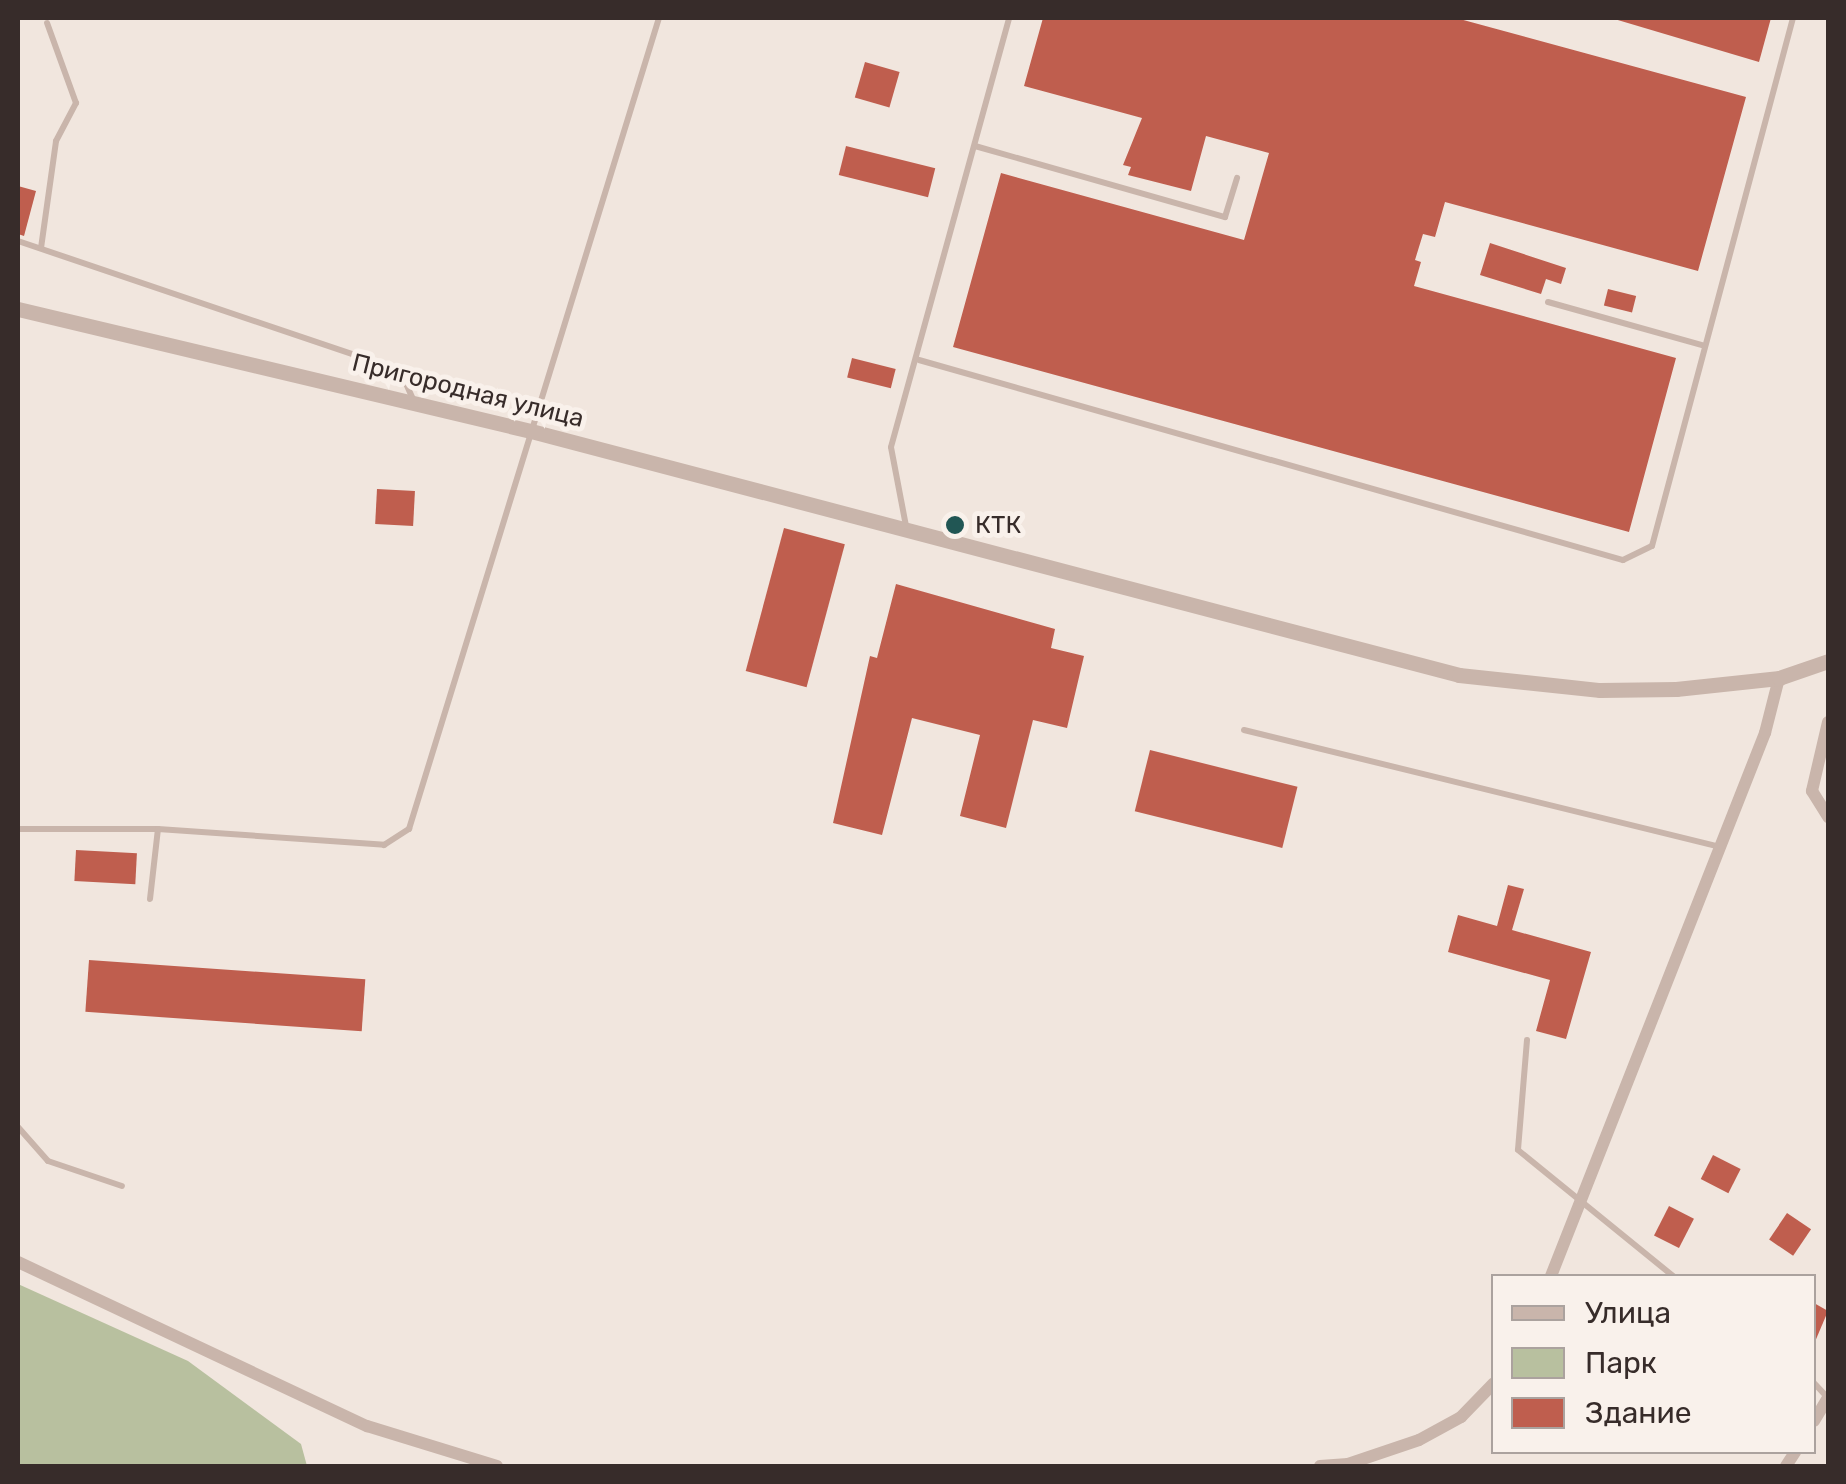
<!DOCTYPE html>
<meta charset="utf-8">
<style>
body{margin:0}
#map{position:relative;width:1846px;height:1484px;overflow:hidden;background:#f1e6de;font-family:Rubik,sans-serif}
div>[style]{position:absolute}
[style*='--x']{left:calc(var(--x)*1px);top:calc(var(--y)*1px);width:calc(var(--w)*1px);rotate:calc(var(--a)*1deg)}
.green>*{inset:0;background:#b8c09f}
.building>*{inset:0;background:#bf5e4e;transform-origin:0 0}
.service>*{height:6px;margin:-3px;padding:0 3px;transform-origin:3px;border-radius:3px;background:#c9b5ab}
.minor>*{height:12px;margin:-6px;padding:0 6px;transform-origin:6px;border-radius:6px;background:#c9b5ab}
.tertiary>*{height:15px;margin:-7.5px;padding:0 7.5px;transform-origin:7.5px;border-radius:7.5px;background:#c9b5ab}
.dots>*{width:28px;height:28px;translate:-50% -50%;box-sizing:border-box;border:5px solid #f9f1eb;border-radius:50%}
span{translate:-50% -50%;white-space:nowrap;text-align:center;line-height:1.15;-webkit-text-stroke:10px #f9f1eb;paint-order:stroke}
.street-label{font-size:25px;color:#372c2a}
.poi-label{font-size:25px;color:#372c2a}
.left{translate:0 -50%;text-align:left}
.frame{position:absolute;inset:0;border:20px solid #372c2a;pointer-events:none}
.legend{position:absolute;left:1491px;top:1274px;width:325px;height:180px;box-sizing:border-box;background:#f9f1eb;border:2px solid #aba29e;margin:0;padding:12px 18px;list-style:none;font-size:30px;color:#372c2a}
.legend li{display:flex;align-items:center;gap:20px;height:50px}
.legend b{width:50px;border:2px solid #aba29e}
</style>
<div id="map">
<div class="green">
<i style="clip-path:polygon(18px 1284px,188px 1361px,301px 1444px,307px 1466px,18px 1466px)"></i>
</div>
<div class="building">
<i style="clip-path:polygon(1043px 18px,1456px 18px,1746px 97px,1698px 271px,1445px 202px,1435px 237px,1423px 234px,1415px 260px,1421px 262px,1414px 286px,1676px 358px,1629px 532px,953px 347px,1001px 173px,1244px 240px,1269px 153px,1206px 136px,1191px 191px,1128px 175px,1131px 167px,1123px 165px,1142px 118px,1024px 86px)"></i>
<i style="clip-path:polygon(1611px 18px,1771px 18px,1759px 62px)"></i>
<i style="left:865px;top:62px;width:36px;height:37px;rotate:16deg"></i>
<i style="left:846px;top:146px;width:92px;height:30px;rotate:14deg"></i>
<i style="clip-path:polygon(18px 186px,36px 191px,24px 236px,18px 234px)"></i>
<i style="clip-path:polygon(1490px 243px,1566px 268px,1561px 284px,1546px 279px,1541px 294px,1480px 275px)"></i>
<i style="left:1608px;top:289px;width:29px;height:17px;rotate:14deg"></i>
<i style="left:852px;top:358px;width:45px;height:20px;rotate:14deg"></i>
<i style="left:377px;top:489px;width:38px;height:35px;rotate:3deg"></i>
<i style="left:784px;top:528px;width:63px;height:148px;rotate:15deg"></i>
<i style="clip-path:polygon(896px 584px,1055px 629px,1051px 648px,1084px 656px,1067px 728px,1033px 720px,1006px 828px,960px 816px,980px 735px,912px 718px,882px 835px,833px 823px,870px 656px,877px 658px)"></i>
<i style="left:1150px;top:750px;width:152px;height:63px;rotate:14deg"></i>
<i style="left:76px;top:850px;width:61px;height:31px;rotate:3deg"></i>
<i style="clip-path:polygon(1508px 885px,1524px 889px,1512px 930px,1591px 952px,1566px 1039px,1536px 1031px,1550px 980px,1448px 952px,1458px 915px,1497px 926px)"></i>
<i style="left:89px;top:960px;width:277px;height:52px;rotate:4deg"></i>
<i style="left:1713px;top:1155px;width:31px;height:27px;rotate:27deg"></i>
<i style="left:1669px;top:1206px;width:28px;height:33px;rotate:27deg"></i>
<i style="left:1787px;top:1213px;width:29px;height:32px;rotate:34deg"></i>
<i style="clip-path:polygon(1814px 1303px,1828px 1311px,1814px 1344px)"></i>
</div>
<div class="service">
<i style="--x:975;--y:146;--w:260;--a:15.9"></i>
<i style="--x:1225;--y:217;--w:41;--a:-72.9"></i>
<i style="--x:18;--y:241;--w:403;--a:18.7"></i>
<i style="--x:400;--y:370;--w:35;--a:66"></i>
<i style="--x:41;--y:248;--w:108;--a:-82"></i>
<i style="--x:56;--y:141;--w:43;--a:-62.2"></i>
<i style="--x:76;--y:103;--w:85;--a:-109.9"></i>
<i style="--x:1548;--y:302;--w:160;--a:15.6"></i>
<i style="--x:919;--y:360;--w:732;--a:15.86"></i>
<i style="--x:1623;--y:560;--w:32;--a:-26"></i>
<i style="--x:1652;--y:546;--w:547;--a:-75.05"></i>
<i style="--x:906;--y:526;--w:80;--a:-100.8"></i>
<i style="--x:891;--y:447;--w:445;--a:-74.6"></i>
<i style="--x:1244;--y:730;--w:489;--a:13.8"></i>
<i style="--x:18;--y:829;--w:140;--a:0"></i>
<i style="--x:150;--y:899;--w:70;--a:-83.5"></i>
<i style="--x:158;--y:829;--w:227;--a:4"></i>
<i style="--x:384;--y:845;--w:30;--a:-33"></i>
<i style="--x:409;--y:829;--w:849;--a:-72.87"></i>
<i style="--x:1527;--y:1040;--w:110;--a:94.7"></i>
<i style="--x:1518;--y:1150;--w:200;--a:39.1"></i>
<i style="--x:18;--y:1127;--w:45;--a:48.6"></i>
<i style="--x:48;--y:1161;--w:78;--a:18.7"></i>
<i style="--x:1814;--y:1383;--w:19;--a:47"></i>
</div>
<div class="minor">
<i style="--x:1828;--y:722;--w:71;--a:103.1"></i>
<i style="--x:1812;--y:791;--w:31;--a:58"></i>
<i style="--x:18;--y:1262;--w:386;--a:25.2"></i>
<i style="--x:367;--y:1426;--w:136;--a:17.1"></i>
<i style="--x:1551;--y:1276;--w:584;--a:-68.49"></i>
<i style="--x:1765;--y:733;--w:57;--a:-75.7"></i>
<i style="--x:1814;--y:1421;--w:27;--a:-59"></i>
<i style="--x:1320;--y:1466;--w:28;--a:-4"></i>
<i style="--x:1348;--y:1464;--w:75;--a:-18.7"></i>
<i style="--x:1419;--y:1440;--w:48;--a:-28.7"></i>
<i style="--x:1461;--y:1417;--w:47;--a:-45.9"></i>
<i style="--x:1786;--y:1466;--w:17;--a:-57"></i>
</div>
<div class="tertiary">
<i style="--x:18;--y:309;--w:527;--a:13.38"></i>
<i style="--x:531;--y:431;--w:960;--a:14.73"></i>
<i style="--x:1459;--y:675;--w:142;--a:6.1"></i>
<i style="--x:1600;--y:690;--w:76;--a:-0.8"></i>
<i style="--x:1676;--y:689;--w:104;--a:-6.1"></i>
<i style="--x:1779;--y:678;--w:52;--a:-19.1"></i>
</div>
<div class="dots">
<i style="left:955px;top:525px;background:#215654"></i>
</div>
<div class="street-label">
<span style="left:468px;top:391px;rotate:14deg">Пригородная улица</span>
</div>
<div class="poi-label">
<span class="left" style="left:975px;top:525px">КТК</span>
</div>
<div class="frame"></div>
<ul class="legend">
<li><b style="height:12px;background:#c9b5ab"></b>Улица</li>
<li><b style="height:28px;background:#b8c09f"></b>Парк</li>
<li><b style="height:28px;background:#bf5e4e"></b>Здание</li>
</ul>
</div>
